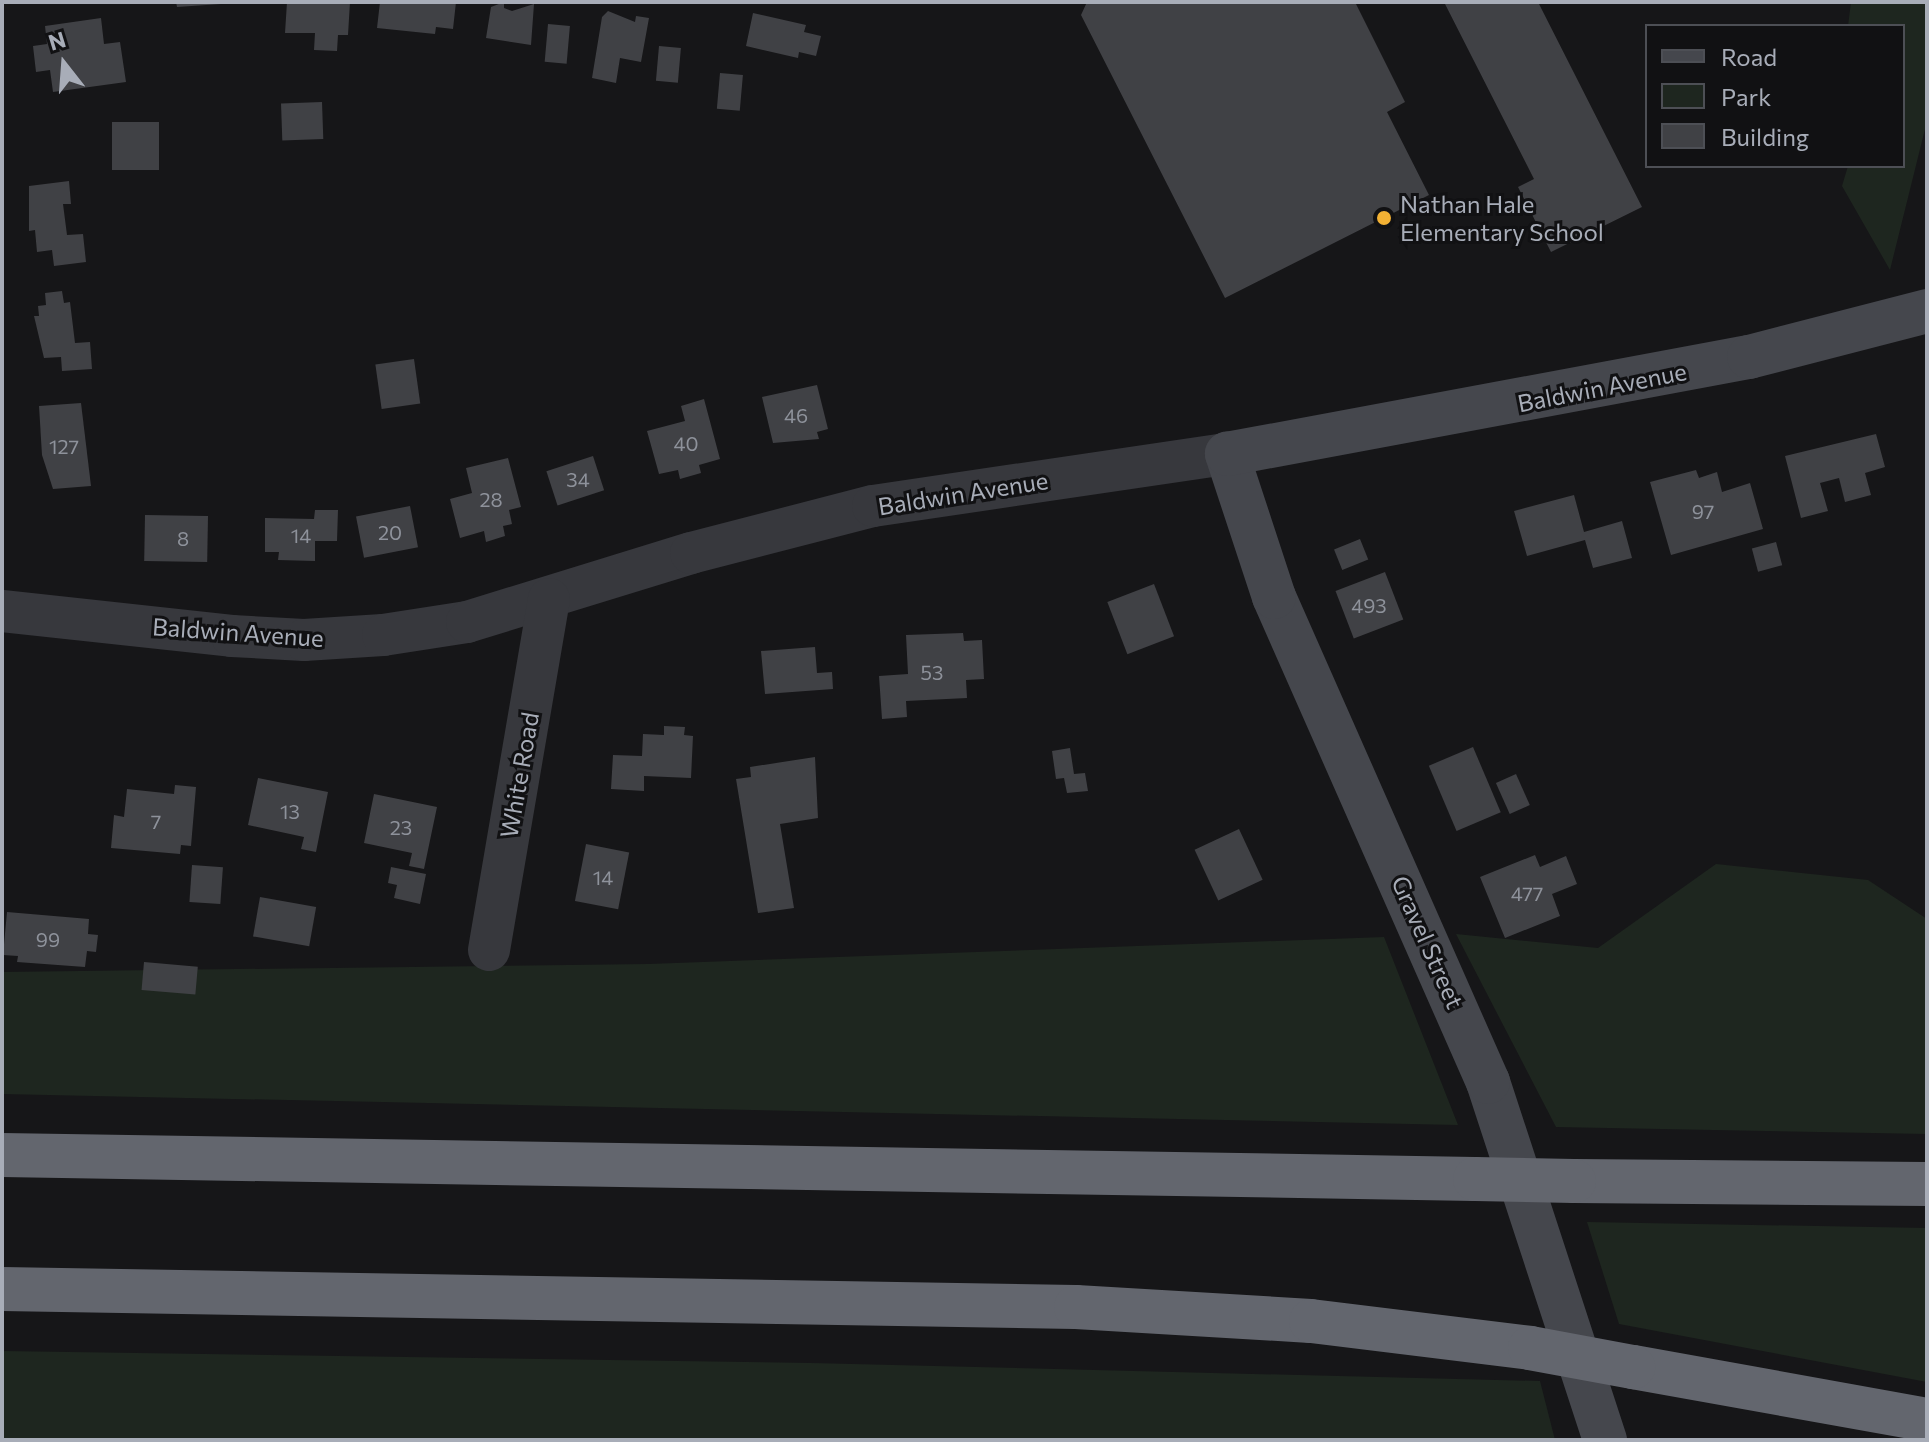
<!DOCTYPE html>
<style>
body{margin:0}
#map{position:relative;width:1929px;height:1442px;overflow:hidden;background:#161618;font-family:Commissioner,sans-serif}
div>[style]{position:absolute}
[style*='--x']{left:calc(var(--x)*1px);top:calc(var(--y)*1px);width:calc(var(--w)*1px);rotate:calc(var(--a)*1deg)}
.green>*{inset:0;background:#1e261f}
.building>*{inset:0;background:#404145;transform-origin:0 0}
.street>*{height:42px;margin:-21px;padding:0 21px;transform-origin:21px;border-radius:21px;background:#37383d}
.secondary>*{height:44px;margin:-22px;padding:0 22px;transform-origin:22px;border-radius:22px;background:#45474d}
.highway>*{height:44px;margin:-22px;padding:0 22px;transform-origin:22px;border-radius:22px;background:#63666e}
.highway-bridge>*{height:44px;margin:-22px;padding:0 22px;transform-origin:22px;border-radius:22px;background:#63666e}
.dots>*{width:22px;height:22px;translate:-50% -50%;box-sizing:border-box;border:4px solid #111113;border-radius:50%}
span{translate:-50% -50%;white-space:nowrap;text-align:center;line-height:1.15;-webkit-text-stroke:6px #111113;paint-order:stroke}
.number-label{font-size:20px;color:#8e929b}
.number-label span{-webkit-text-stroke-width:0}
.poi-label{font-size:24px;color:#a8adb8}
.left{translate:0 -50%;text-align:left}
.street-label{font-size:24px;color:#a8adb8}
.frame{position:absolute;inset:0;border:4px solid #a8adb8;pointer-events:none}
.legend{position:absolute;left:1645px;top:24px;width:260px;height:144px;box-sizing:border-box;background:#111113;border:2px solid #4d4f55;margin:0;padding:10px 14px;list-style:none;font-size:24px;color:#a8adb8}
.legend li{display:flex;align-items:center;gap:16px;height:40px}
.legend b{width:40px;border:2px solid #4d4f55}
.north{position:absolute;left:24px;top:24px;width:80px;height:80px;-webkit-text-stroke:6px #111113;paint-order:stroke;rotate:343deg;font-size:22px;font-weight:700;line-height:32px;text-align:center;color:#a8adb8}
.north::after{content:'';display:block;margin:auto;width:28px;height:36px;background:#a8adb8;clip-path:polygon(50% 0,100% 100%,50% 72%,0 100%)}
</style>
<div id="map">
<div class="green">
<i style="clip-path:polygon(1851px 2px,1927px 2px,1927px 121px,1890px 270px,1842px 186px,1848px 166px,1903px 166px,1903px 26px,1848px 26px)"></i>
<i style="clip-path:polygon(1716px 864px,1868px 880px,1927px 919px,1927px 1134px,1556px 1127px,1456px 934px,1598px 948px)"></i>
<i style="clip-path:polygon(1384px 937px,1458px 1125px,2px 1094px,2px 972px,649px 964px)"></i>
<i style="clip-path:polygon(1587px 1222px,1927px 1228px,1927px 1382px,1619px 1324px)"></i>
<i style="clip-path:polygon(2px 1351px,811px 1363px,1540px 1381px,1555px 1440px,2px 1440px)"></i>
</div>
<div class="building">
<i style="clip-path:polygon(176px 2px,221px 2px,221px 4px,177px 7px)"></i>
<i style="clip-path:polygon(287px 2px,350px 2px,348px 35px,338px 35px,337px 51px,314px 50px,315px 33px,285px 33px)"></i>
<i style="clip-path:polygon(380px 2px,456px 2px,453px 29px,436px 27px,435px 34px,377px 28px)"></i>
<i style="clip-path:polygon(504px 2px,504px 8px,512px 11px,534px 4px,531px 45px,486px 38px,491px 7px)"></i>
<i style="clip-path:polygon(1087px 2px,1355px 2px,1405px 102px,1387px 112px,1429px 195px,1225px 298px,1081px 15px)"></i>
<i style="clip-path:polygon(1444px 2px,1538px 2px,1642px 207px,1551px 252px,1518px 187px,1534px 179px)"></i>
<i style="clip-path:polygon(608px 11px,635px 22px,636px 16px,649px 18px,641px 62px,620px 58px,616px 83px,592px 78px,602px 17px)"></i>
<i style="clip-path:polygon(753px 13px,806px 25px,804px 32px,821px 36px,816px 56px,799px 52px,798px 58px,746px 46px)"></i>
<i style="clip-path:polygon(101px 18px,104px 44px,120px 42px,126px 82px,53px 92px,50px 70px,36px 72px,33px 46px,47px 44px,45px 26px)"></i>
<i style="left:548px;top:24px;width:22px;height:38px;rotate:5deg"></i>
<i style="left:659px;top:46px;width:22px;height:35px;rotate:5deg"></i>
<i style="left:720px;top:73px;width:23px;height:36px;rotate:5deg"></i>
<i style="left:322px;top:102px;width:37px;height:41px;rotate:88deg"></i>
<i style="left:112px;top:122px;width:47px;height:48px"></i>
<i style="clip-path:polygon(69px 181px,71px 204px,63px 204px,67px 235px,83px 234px,86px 262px,54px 266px,52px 250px,37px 252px,35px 230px,29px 231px,29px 186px)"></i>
<i style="clip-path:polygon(62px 291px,64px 303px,70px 302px,75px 343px,90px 342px,92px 369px,62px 371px,61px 357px,44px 358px,34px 316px,39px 316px,38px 306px,46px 305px,45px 293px)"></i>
<i style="left:414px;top:359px;width:45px;height:39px;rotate:82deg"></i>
<i style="clip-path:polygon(817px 385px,828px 429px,817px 432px,819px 439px,773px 443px,762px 397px)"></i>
<i style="clip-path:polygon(704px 399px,720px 459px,699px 465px,701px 473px,680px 479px,678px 470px,659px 474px,647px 431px,685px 421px,681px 406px)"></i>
<i style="clip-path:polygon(81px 403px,91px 486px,53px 489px,42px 455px,39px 406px)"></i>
<i style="clip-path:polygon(1876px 434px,1885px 467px,1865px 473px,1871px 495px,1845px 502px,1839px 478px,1820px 483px,1828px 511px,1801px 518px,1785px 456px)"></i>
<i style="left:593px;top:456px;width:36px;height:49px;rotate:72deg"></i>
<i style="clip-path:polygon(508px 458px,521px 507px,509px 510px,512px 524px,503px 526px,505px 536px,486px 542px,484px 531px,460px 538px,450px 499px,472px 493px,466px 468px)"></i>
<i style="clip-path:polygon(1696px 470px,1699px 478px,1717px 472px,1722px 492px,1750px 483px,1763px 529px,1671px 555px,1650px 482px)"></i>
<i style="clip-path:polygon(1574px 495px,1584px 532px,1622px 521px,1632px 558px,1593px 568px,1585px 540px,1527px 556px,1514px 511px)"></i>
<i style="left:410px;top:506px;width:42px;height:55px;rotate:79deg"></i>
<i style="clip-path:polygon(315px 510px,338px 510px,337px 541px,315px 541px,315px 561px,278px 560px,279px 552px,265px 552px,265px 518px,314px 519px)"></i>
<i style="left:145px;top:515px;width:63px;height:46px;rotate:1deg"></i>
<i style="left:1360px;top:539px;width:22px;height:28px;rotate:68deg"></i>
<i style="left:1776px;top:542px;width:24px;height:25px;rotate:75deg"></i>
<i style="left:1385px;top:572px;width:51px;height:53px;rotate:69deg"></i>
<i style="left:1154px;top:584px;width:56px;height:50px;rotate:69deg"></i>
<i style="clip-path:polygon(963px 633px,964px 641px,982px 640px,984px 679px,966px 680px,967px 698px,906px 701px,907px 717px,882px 719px,879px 676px,908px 674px,906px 635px)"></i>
<i style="clip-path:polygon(815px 647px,817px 673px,832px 672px,833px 689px,765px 694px,761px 651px)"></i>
<i style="clip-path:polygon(664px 726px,685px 727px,684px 735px,693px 736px,691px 778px,644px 776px,644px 791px,611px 789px,613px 755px,642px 756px,643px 734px,664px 735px)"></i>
<i style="left:1473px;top:747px;width:71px;height:48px;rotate:67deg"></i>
<i style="clip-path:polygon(1070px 748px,1074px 774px,1085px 773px,1088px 791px,1067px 793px,1064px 778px,1056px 779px,1052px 751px)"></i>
<i style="clip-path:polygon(815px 757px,818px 818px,780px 824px,794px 908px,758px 913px,736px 779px,751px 777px,750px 767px)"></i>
<i style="left:1516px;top:774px;width:34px;height:22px;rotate:66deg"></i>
<i style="clip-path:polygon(258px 778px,328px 792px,316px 852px,301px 849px,304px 837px,248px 825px)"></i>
<i style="clip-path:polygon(175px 785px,196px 787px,191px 846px,181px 845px,180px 854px,111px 848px,114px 815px,124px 817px,127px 789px,174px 794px)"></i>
<i style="clip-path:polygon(374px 794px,437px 807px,424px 869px,409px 866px,412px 853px,364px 843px)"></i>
<i style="left:1239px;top:829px;width:56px;height:49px;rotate:65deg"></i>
<i style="left:586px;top:844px;width:44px;height:58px;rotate:11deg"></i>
<i style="clip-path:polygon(1535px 855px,1540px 867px,1566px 856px,1577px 884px,1552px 894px,1560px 916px,1505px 938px,1480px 877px)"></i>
<i style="left:192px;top:865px;width:31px;height:37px;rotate:4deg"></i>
<i style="clip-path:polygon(391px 867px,426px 874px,420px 904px,394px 898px,397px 885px,388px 883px)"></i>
<i style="left:260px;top:897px;width:57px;height:40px;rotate:10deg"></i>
<i style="clip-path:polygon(7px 912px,89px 919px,88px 934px,98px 935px,96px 952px,87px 951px,85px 967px,17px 962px,18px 956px,3px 955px)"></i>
<i style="left:144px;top:962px;width:54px;height:28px;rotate:5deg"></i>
</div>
<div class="street">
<i style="--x:2;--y:611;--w:231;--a:6.2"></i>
<i style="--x:232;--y:636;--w:72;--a:3.2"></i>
<i style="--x:304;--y:640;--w:79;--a:-3.6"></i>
<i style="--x:383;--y:635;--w:85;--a:-8.8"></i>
<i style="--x:467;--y:622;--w:234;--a:-17.1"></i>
<i style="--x:691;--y:553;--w:188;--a:-14.5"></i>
<i style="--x:873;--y:506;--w:358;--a:-8.4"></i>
<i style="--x:489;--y:950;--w:356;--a:-80.3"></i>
</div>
<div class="secondary">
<i style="--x:1605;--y:1440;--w:377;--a:-108.1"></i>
<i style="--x:1488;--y:1082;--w:530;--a:-113.81"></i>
<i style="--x:1274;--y:597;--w:151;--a:-108.2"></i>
<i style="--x:1227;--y:454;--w:531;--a:-10.53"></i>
<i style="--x:1749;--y:357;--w:184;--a:-14.5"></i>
</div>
<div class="highway">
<i style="--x:2;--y:1155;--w:1473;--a:0.93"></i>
<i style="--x:1574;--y:1181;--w:353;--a:0.5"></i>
<i style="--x:2;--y:1289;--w:1074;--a:0.96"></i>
<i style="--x:1076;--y:1307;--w:235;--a:3.4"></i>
<i style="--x:1311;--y:1321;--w:221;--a:7"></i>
<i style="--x:1633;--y:1367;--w:299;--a:10.2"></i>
</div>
<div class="highway-bridge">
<i style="--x:1475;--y:1179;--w:99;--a:1.2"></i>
<i style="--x:1530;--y:1348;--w:105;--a:10.5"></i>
</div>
<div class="dots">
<i style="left:1384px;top:218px;background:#f2b134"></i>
</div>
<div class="number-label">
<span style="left:796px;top:415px">46</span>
<span style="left:686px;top:443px">40</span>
<span style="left:64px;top:446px">127</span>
<span style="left:578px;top:479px">34</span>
<span style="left:491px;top:499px">28</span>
<span style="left:1703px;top:511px">97</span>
<span style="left:390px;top:532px">20</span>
<span style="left:301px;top:535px">14</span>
<span style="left:183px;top:538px">8</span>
<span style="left:1369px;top:605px">493</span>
<span style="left:932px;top:672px">53</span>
<span style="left:290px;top:811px">13</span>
<span style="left:156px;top:821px">7</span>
<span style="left:401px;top:827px">23</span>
<span style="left:603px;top:877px">14</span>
<span style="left:1527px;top:893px">477</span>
<span style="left:48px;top:939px">99</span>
</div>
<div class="poi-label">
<span class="left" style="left:1400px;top:218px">Nathan Hale<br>Elementary School</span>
</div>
<div class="street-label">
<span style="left:1602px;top:387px;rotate:-11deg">Baldwin Avenue</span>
<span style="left:963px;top:493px;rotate:-9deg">Baldwin Avenue</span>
<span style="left:238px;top:632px;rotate:4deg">Baldwin Avenue</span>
<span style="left:519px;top:775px;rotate:-80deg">White Road</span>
<span style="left:1428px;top:942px;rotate:66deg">Gravel Street</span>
</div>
<div class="frame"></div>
<ul class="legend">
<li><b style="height:10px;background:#45474d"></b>Road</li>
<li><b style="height:22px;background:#1e261f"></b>Park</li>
<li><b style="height:22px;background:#404145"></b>Building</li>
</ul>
<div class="north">N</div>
</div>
